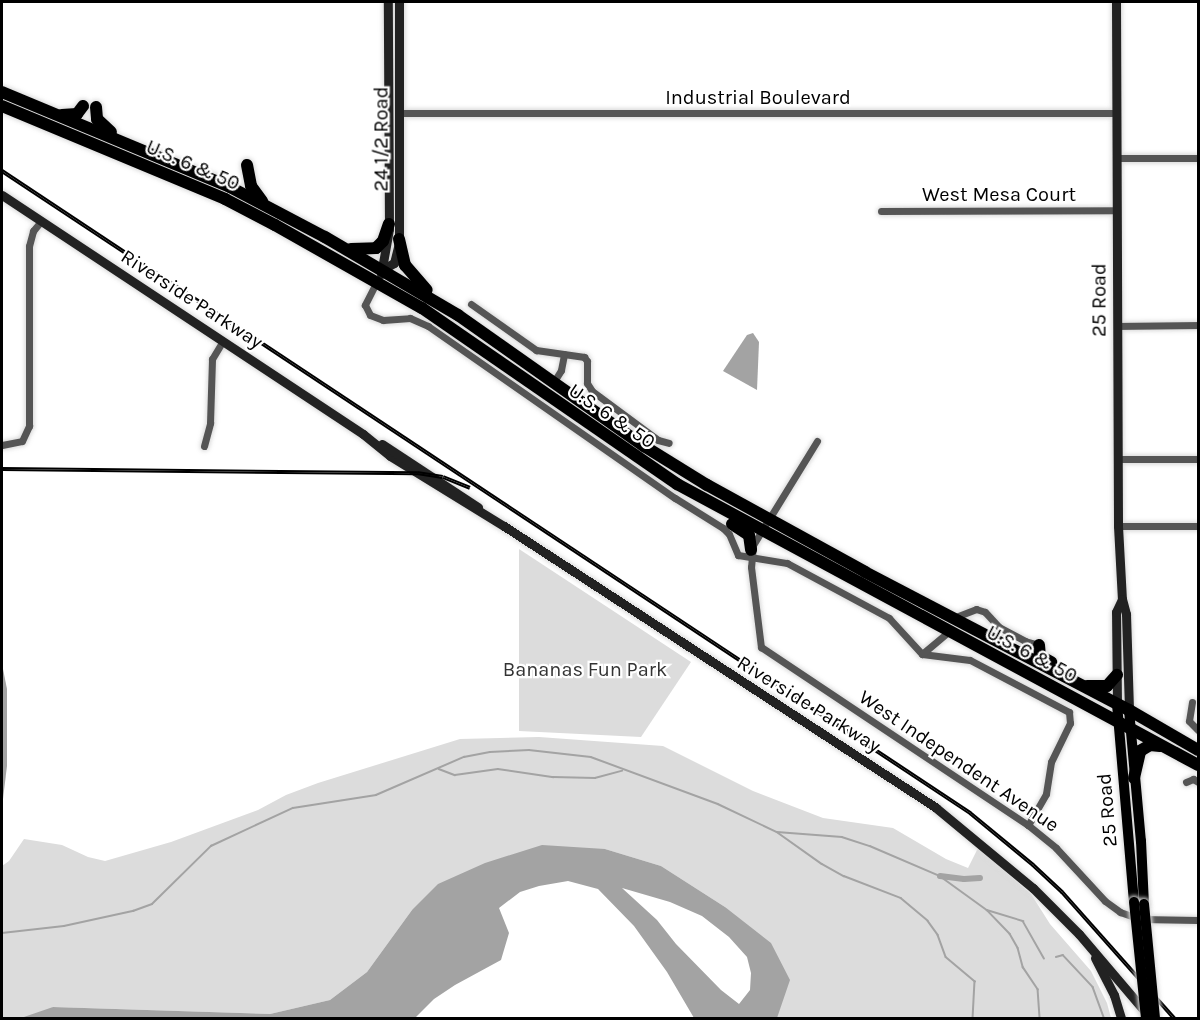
<!DOCTYPE html>
<style>
body{margin:0}
#map{position:relative;width:1200px;height:1020px;overflow:hidden;background:#fff;font-family:Karla,sans-serif}
div>[style]{position:absolute}
[style*='--x']{left:calc(var(--x)*1px);top:calc(var(--y)*1px);width:calc(var(--w)*1px);rotate:calc(var(--a)*1deg)}
.green>*{inset:0;background:#dcdcdc}
.water>*{inset:0;background:#a3a3a3}
.stream>*{height:1.5px;margin:-0.75px;padding:0 0.75px;transform-origin:0.75px;border-radius:0.75px;background:#a3a3a3}
.canal>*{height:6px;margin:-3px;padding:0 3px;transform-origin:3px;border-radius:3px;background:#a3a3a3}
.roads{filter:drop-shadow(0 0 2px #dbdbdb) drop-shadow(0 0 2px #dbdbdb)}
.street>*{height:7px;margin:-3.5px;padding:0 3.5px;transform-origin:3.5px;border-radius:3.5px;background:#555}
.secondary>*{height:9px;margin:-4.5px;padding:0 4.5px;transform-origin:4.5px;border-radius:4.5px;background:#222}
.primary>*{height:10px;margin:-5px;padding:0 5px;transform-origin:5px;border-radius:5px;background:#000}
.highway>*{height:12px;margin:-6px;padding:0 6px;transform-origin:6px;border-radius:6px;background:#000}
.rail>*{height:4px;margin-top:-2px;transform-origin:0;background:repeating-linear-gradient(90deg,#fff 0 4.5px,#000 0 9px);box-sizing:border-box;border-block:2px solid #000}
.bridges{filter:drop-shadow(0 0 2px #dbdbdb) drop-shadow(0 0 2px #dbdbdb)}
.primary-bridge>*{height:10px;margin:-5px;padding:0 5px;transform-origin:5px;border-radius:5px;background:#000}
span{translate:-50% -50%;white-space:nowrap;text-align:center;line-height:1.15;-webkit-text-stroke:4.5px #fff;paint-order:stroke}
.street-label{font-size:20px;color:#000}
.park-label{font-size:20px;color:#333}
.frame{position:absolute;inset:0;border:3px solid #000;pointer-events:none}
</style>
<div id="map">
<div class="green">
<i style="clip-path:polygon(519px 549px,691px 662px,641px 737px,519px 731px)"></i>
<i style="clip-path:polygon(539px 737px,663px 746px,753px 791px,823px 818px,893px 828px,946px 859px,968px 868px,978px 848px,1031px 894px,1050px 924px,1091px 971px,1107px 1003px,1111px 1018px,775px 1018px,725px 907px,661px 866px,605px 849px,412px 910px,367px 972px,330px 1000px,270px 1014px,53px 1007px,39px 1018px,2px 1018px,2px 866px,9px 861px,24px 839px,62px 845px,88px 857px,105px 861px,171px 842px,258px 810px,286px 795px,318px 783px,460px 739px)"></i>
</div>
<div class="water">
<i style="clip-path:polygon(753px 333px,759px 342px,757px 390px,723px 371px,747px 335px)"></i>
<i style="clip-path:polygon(2px 664px,7px 689px,7px 766px,2px 807px)"></i>
<i style="clip-path:polygon(evenodd,542px 845px,605px 849px,661px 866px,725px 907px,771px 943px,790px 980px,777px 1018px,694px 1018px,667px 972px,634px 926px,598px 889px,568px 881px,539px 886px,520px 892px,499px 908px,509px 933px,501px 960px,455px 985px,434px 999px,415px 1018px,21px 1018px,53px 1007px,270px 1014px,330px 1000px,367px 972px,412px 910px,438px 884px,485px 863px,542px 845px,622px 888px,670px 902px,702px 916px,729px 937px,747px 957px,751px 973px,750px 990px,739px 1004px,721px 990px,676px 944px,657px 920px,622px 888px)"></i>
</div>
<div class="stream">
<i style="--x:439;--y:769;--w:17;--a:21"></i>
<i style="--x:455;--y:775;--w:43;--a:-7.9"></i>
<i style="--x:498;--y:769;--w:56;--a:8.3"></i>
<i style="--x:553;--y:777;--w:42;--a:1.4"></i>
<i style="--x:595;--y:778;--w:28;--a:-15"></i>
<i style="--x:777;--y:832;--w:55;--a:35.4"></i>
<i style="--x:822;--y:864;--w:25;--a:29"></i>
<i style="--x:844;--y:876;--w:61;--a:21.1"></i>
<i style="--x:901;--y:898;--w:35;--a:40"></i>
<i style="--x:928;--y:921;--w:17;--a:54"></i>
<i style="--x:938;--y:935;--w:23;--a:70"></i>
<i style="--x:946;--y:957;--w:38;--a:40"></i>
<i style="--x:975;--y:981;--w:37;--a:93"></i>
<i style="--x:987;--y:910;--w:33;--a:46"></i>
<i style="--x:1010;--y:934;--w:16;--a:60"></i>
<i style="--x:1018;--y:948;--w:20;--a:75"></i>
<i style="--x:1023;--y:967;--w:27;--a:56"></i>
<i style="--x:1038;--y:989;--w:29;--a:86"></i>
<i style="--x:2;--y:933;--w:62;--a:-6.4"></i>
<i style="--x:64;--y:926;--w:71;--a:-12.3"></i>
<i style="--x:133;--y:911;--w:20;--a:-20"></i>
<i style="--x:152;--y:904;--w:83;--a:-44.5"></i>
<i style="--x:211;--y:846;--w:90;--a:-24.9"></i>
<i style="--x:293;--y:808;--w:84;--a:-8.9"></i>
<i style="--x:376;--y:795;--w:96;--a:-23.4"></i>
<i style="--x:464;--y:757;--w:26;--a:-11"></i>
<i style="--x:490;--y:752;--w:39;--a:-3"></i>
<i style="--x:529;--y:750;--w:62;--a:6.4"></i>
<i style="--x:591;--y:757;--w:135;--a:20.3"></i>
<i style="--x:718;--y:804;--w:65;--a:25.4"></i>
<i style="--x:777;--y:832;--w:65;--a:4.4"></i>
<i style="--x:842;--y:837;--w:29;--a:18"></i>
<i style="--x:870;--y:846;--w:76;--a:23.2"></i>
<i style="--x:940;--y:876;--w:58;--a:35.9"></i>
<i style="--x:987;--y:910;--w:38;--a:17"></i>
<i style="--x:1023;--y:921;--w:43;--a:60.4"></i>
<i style="--x:1056;--y:957;--w:7;--a:-16"></i>
<i style="--x:1063;--y:955;--w:44;--a:46.8"></i>
<i style="--x:1093;--y:987;--w:33;--a:70"></i>
</div>
<div class="canal">
<i style="--x:940;--y:876;--w:24;--a:7"></i>
<i style="--x:964;--y:879;--w:16;--a:-4"></i>
</div>
<div class="roads">
<div class="street">
<i style="--x:399;--y:113;--w:718;--a:0"></i>
<i style="--x:1117;--y:158;--w:81;--a:0"></i>
<i style="--x:881;--y:211;--w:236;--a:-0.2"></i>
<i style="--x:377;--y:281;--w:27;--a:117"></i>
<i style="--x:365;--y:305;--w:11;--a:63"></i>
<i style="--x:370;--y:315;--w:14;--a:21"></i>
<i style="--x:383;--y:320;--w:27;--a:-4"></i>
<i style="--x:410;--y:318;--w:20;--a:24"></i>
<i style="--x:428;--y:326;--w:301;--a:34.9"></i>
<i style="--x:675;--y:498;--w:57;--a:32"></i>
<i style="--x:723;--y:528;--w:8;--a:45"></i>
<i style="--x:729;--y:534;--w:23;--a:67"></i>
<i style="--x:738;--y:555;--w:50;--a:9.3"></i>
<i style="--x:787;--y:563;--w:116;--a:28.3"></i>
<i style="--x:889;--y:618;--w:49;--a:47.5"></i>
<i style="--x:922;--y:654;--w:48;--a:7.1"></i>
<i style="--x:970;--y:660;--w:112;--a:27.7"></i>
<i style="--x:1069;--y:712;--w:11;--a:85"></i>
<i style="--x:1070;--y:723;--w:43;--a:116"></i>
<i style="--x:1051;--y:762;--w:32;--a:99"></i>
<i style="--x:1046;--y:794;--w:36;--a:120"></i>
<i style="--x:471;--y:304;--w:80;--a:35.3"></i>
<i style="--x:536;--y:350;--w:49;--a:8.3"></i>
<i style="--x:584;--y:357;--w:5;--a:53"></i>
<i style="--x:587;--y:361;--w:22;--a:90"></i>
<i style="--x:587;--y:383;--w:9;--a:58"></i>
<i style="--x:592;--y:391;--w:82;--a:36.6"></i>
<i style="--x:658;--y:440;--w:11;--a:15"></i>
<i style="--x:1117;--y:326;--w:81;--a:-0.7"></i>
<i style="--x:553;--y:383;--w:15;--a:-58"></i>
<i style="--x:561;--y:370;--w:16;--a:-79"></i>
<i style="--x:817;--y:441;--w:122;--a:121.6"></i>
<i style="--x:753;--y:545;--w:22;--a:95"></i>
<i style="--x:751;--y:567;--w:81;--a:82.9"></i>
<i style="--x:761;--y:647;--w:321;--a:33.7"></i>
<i style="--x:1028;--y:825;--w:36;--a:39"></i>
<i style="--x:1056;--y:848;--w:72;--a:47.2"></i>
<i style="--x:1105;--y:901;--w:19;--a:36"></i>
<i style="--x:1120;--y:912;--w:21;--a:19"></i>
<i style="--x:1140;--y:919;--w:58;--a:1"></i>
<i style="--x:2;--y:445;--w:20;--a:-11"></i>
<i style="--x:22;--y:441;--w:17;--a:-65"></i>
<i style="--x:29;--y:426;--w:180;--a:-90"></i>
<i style="--x:29;--y:246;--w:16;--a:-75"></i>
<i style="--x:33;--y:231;--w:13;--a:-51"></i>
<i style="--x:204;--y:446;--w:24;--a:-75"></i>
<i style="--x:210;--y:423;--w:64;--a:-88.2"></i>
<i style="--x:212;--y:359;--w:21;--a:-59"></i>
<i style="--x:1118;--y:459;--w:80;--a:0"></i>
<i style="--x:1118;--y:526;--w:80;--a:0"></i>
<i style="--x:953;--y:618;--w:25;--a:-21"></i>
<i style="--x:976;--y:609;--w:9;--a:18"></i>
<i style="--x:985;--y:612;--w:21;--a:47"></i>
<i style="--x:999;--y:627;--w:30;--a:28"></i>
<i style="--x:1025;--y:641;--w:15;--a:16"></i>
<i style="--x:922;--y:654;--w:34;--a:-40"></i>
<i style="--x:1192;--y:702;--w:19;--a:99"></i>
<i style="--x:1189;--y:721;--w:13;--a:45"></i>
<i style="--x:1186;--y:782;--w:8;--a:-23"></i>
<i style="--x:1193;--y:779;--w:6;--a:31"></i>
</div>
<div class="secondary">
<i style="--x:1116;--y:2;--w:524;--a:89.78"></i>
<i style="--x:1118;--y:526;--w:73;--a:86.9"></i>
<i style="--x:1122;--y:599;--w:16;--a:75"></i>
<i style="--x:1126;--y:614;--w:96;--a:88.2"></i>
<i style="--x:2;--y:195;--w:433;--a:33.5"></i>
<i style="--x:363;--y:434;--w:35;--a:39"></i>
<i style="--x:390;--y:456;--w:134;--a:31.6"></i>
<i style="--x:504;--y:526;--w:515;--a:33.1"></i>
<i style="--x:935;--y:807;--w:127;--a:39.6"></i>
<i style="--x:1033;--y:888;--w:65;--a:45"></i>
<i style="--x:1079;--y:934;--w:105;--a:49.6"></i>
<i style="--x:383;--y:269;--w:13;--a:-29"></i>
<i style="--x:394;--y:263;--w:21;--a:-76"></i>
<i style="--x:399;--y:243;--w:241;--a:-90"></i>
<i style="--x:381;--y:274;--w:46;--a:-79.9"></i>
<i style="--x:389;--y:229;--w:227;--a:-90.3"></i>
<i style="--x:382;--y:444;--w:115;--a:33.3"></i>
<i style="--x:1117;--y:704;--w:92;--a:-90.6"></i>
<i style="--x:1116;--y:612;--w:14;--a:-65"></i>
<i style="--x:1095;--y:958;--w:42;--a:62.8"></i>
<i style="--x:1114;--y:995;--w:24;--a:73"></i>
</div>
<div class="primary">
<i style="--x:1117;--y:704;--w:199;--a:85.1"></i>
<i style="--x:1129;--y:710;--w:132;--a:84.8"></i>
<i style="--x:1141;--y:841;--w:63;--a:87.3"></i>
</div>
<div class="highway">
<i style="--x:2;--y:92;--w:247;--a:22.6"></i>
<i style="--x:230;--y:187;--w:107;--a:27.8"></i>
<i style="--x:325;--y:237;--w:154;--a:30.4"></i>
<i style="--x:458;--y:315;--w:228;--a:35.2"></i>
<i style="--x:644;--y:446;--w:74;--a:31.8"></i>
<i style="--x:707;--y:485;--w:180;--a:28.8"></i>
<i style="--x:865;--y:572;--w:298;--a:27.6"></i>
<i style="--x:1129;--y:710;--w:80;--a:30.1"></i>
<i style="--x:2;--y:106;--w:242;--a:22.6"></i>
<i style="--x:225;--y:199;--w:56;--a:27.5"></i>
<i style="--x:275;--y:225;--w:169;--a:29.5"></i>
<i style="--x:422;--y:308;--w:310;--a:34.6"></i>
<i style="--x:677;--y:484;--w:592;--a:28.34"></i>
<i style="--x:96;--y:107;--w:12;--a:85"></i>
<i style="--x:97;--y:119;--w:19;--a:43"></i>
<i style="--x:62;--y:115;--w:15;--a:-4"></i>
<i style="--x:77;--y:114;--w:10;--a:-53"></i>
<i style="--x:247;--y:165;--w:21;--a:79"></i>
<i style="--x:251;--y:186;--w:19;--a:54"></i>
<i style="--x:399;--y:239;--w:27;--a:77"></i>
<i style="--x:405;--y:265;--w:33;--a:49"></i>
<i style="--x:351;--y:249;--w:25;--a:-2"></i>
<i style="--x:376;--y:248;--w:10;--a:-45"></i>
<i style="--x:383;--y:241;--w:18;--a:-71"></i>
<i style="--x:732;--y:524;--w:20;--a:33"></i>
<i style="--x:749;--y:535;--w:15;--a:82"></i>
<i style="--x:1039;--y:645;--w:11;--a:85"></i>
<i style="--x:1040;--y:656;--w:13;--a:29"></i>
<i style="--x:1087;--y:686;--w:20;--a:0"></i>
<i style="--x:1107;--y:686;--w:15;--a:-48"></i>
<i style="--x:1134;--y:778;--w:28;--a:-77"></i>
<i style="--x:1140;--y:751;--w:12;--a:-31"></i>
<i style="--x:1150;--y:745;--w:10;--a:6"></i>
</div>
</div>
<div class="rail">
<i style="--x:2;--y:171;--w:1162;--a:33.55"></i>
<i style="--x:970;--y:813;--w:82;--a:39.5"></i>
<i style="--x:1033;--y:865;--w:40;--a:43"></i>
<i style="--x:1062;--y:892;--w:169;--a:48.4"></i>
<i style="--x:2;--y:469;--w:415;--a:0.6"></i>
<i style="--x:417;--y:473;--w:26;--a:9"></i>
<i style="--x:443;--y:477;--w:29;--a:22"></i>
</div>
<div class="bridges">
<div class="primary-bridge">
<i style="--x:1134;--y:902;--w:117;--a:84.1"></i>
<i style="--x:1144;--y:904;--w:115;--a:84.5"></i>
</div>
</div>
<div class="street-label">
<span style="left:758px;top:97px">Industrial Boulevard</span>
<span style="left:381px;top:139px;rotate:-90deg">24 1/2 Road</span>
<span style="left:193px;top:165px;rotate:23deg">U.S. 6 &amp; 50</span>
<span style="left:999px;top:194px">West Mesa Court</span>
<span style="left:192px;top:299px;rotate:33deg">Riverside Parkway</span>
<span style="left:1099px;top:300px;rotate:-90deg">25 Road</span>
<span style="left:612px;top:416px;rotate:34deg">U.S. 6 &amp; 50</span>
<span style="left:1032px;top:654px;rotate:28deg">U.S. 6 &amp; 50</span>
<span style="left:809px;top:704px;rotate:32deg">Riverside Parkway</span>
<span style="left:959px;top:761px;rotate:34deg">West Independent Avenue</span>
<span style="left:1107px;top:810px;rotate:-95deg">25 Road</span>
</div>
<div class="park-label">
<span style="left:585px;top:669px">Bananas Fun Park</span>
</div>
<div class="frame"></div>
</div>
